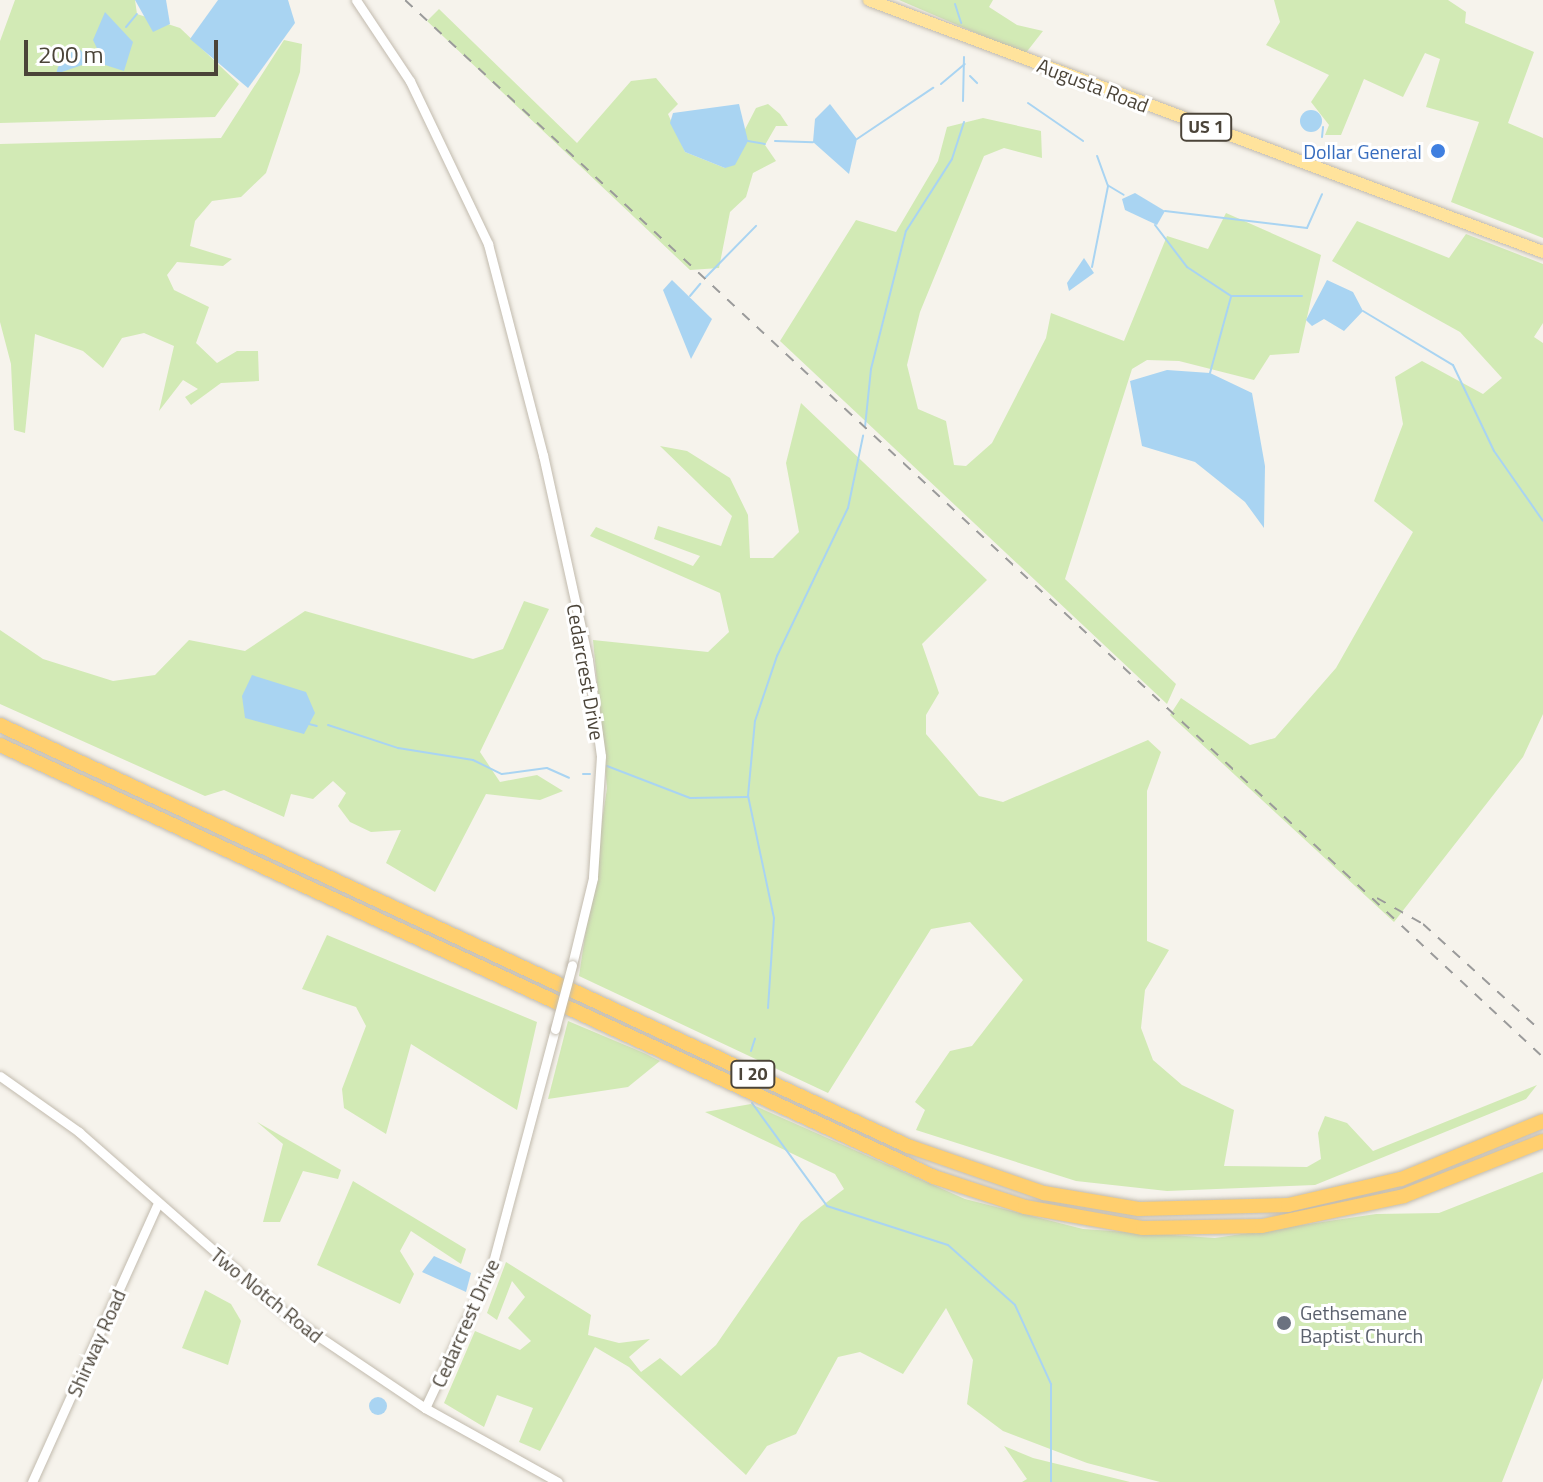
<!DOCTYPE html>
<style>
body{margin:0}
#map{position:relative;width:1543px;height:1482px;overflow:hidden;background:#f6f3ec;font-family:"Titillium Web",sans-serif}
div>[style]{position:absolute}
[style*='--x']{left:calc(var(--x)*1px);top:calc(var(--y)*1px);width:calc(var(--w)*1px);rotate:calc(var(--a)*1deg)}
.green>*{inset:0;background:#d2eab5}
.water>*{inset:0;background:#a9d4f2}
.round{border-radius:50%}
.stream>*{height:2px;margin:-1px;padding:0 1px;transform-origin:1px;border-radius:1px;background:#a9d4f2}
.roads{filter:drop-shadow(0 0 2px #c2bbae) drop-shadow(0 0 2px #c2bbae)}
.tertiary>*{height:9px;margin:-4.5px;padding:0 4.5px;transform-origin:4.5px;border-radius:4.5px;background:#fff}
.primary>*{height:12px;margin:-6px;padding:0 6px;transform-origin:6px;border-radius:6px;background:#ffe39c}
.motorway>*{height:14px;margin:-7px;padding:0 7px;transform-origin:7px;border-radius:7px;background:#ffcf6e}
.rail>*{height:2px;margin-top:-1px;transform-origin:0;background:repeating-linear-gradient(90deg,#9a9a9a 0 10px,transparent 0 20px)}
.bridges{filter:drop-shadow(0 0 2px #c2bbae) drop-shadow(0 0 2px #c2bbae)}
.tertiary-bridge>*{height:9px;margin:-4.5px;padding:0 4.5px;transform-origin:4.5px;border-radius:4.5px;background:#fff}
.dots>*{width:22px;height:22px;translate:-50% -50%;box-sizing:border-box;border:4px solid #fff;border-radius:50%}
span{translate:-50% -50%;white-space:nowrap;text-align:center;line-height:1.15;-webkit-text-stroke:6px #fff;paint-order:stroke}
.shield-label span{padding:2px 6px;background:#fff;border:2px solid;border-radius:6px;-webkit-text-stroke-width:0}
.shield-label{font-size:18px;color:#4b4439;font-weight:700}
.street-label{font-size:20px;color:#4b4439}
.shop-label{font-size:20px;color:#366cbe}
.right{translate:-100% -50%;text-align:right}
.worship-label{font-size:20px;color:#5b616d}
.left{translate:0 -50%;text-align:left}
.scale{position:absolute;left:24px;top:40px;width:194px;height:36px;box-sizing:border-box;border:4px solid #4b4439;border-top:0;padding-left:10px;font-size:24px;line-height:28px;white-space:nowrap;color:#4b4439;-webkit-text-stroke:6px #fff;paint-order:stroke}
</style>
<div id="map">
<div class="green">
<i style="clip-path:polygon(15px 0,135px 0,137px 14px,180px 28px,239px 84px,215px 117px,0 123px,0 41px)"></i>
<i style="clip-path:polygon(899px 0,993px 0,989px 7px,1017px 25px,1043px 31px,1025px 54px)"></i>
<i style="clip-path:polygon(1274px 0,1448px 0,1466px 12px,1465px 23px,1534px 52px,1508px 123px,1543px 138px,1543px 238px,1451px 202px,1479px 122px,1426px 107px,1440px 59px,1425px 53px,1403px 97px,1364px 79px,1341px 135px,1325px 135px,1329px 125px,1311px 102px,1329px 75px,1266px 45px,1280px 22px)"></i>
<i style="clip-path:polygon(439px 9px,577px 143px,631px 81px,656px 78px,678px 104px,668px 114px,685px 152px,725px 168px,756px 108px,768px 104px,780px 114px,788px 126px,776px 126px,765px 145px,776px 161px,753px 173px,746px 197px,730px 212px,719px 268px,690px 270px,427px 21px)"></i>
<i style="clip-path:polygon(284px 40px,302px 44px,300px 72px,266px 173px,241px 197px,212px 201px,195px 221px,190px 246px,232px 259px,223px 266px,177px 262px,167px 275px,174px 290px,209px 307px,196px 343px,217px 363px,237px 351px,258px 351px,259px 381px,221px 383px,191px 405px,185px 397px,198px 389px,183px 380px,159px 411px,174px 346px,144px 333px,122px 338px,103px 368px,83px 351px,35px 334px,25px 433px,14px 430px,11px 364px,0 322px,0 144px,221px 138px)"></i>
<i style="clip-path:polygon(983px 118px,1041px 131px,1042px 158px,1004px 148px,984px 156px,920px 312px,907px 365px,918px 409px,946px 421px,954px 465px,966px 466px,992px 443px,1046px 338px,1051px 313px,1124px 341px,1167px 236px,1208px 249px,1226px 213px,1321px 255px,1299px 353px,1270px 355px,1254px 380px,1179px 361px,1147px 360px,1132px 369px,1065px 579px,1176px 684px,1167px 704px,780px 341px,856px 220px,896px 232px,938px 161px,947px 127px)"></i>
<i style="clip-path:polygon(1357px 221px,1449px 258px,1466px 234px,1543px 264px,1543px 323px,1534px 337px,1543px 343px,1543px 714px,1523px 757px,1394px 922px,1170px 715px,1181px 698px,1250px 745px,1275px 738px,1336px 668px,1413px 532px,1374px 501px,1403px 424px,1395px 377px,1422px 361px,1483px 394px,1502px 378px,1460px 332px,1332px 261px)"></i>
<i style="clip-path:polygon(801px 403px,987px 580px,922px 644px,939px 693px,926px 715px,926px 734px,979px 796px,1003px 802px,1148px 740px,1161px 752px,1147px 791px,1147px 941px,1169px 950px,1145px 990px,1141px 1028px,1153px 1060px,1182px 1085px,1234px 1110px,1224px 1166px,1307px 1167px,1321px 1159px,1318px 1133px,1325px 1116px,1347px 1123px,1373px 1151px,1537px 1085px,1526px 1099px,1315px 1185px,1167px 1191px,1076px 1181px,916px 1130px,925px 1110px,915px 1102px,950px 1051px,972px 1046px,1023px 980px,970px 922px,931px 929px,828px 1093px,579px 976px,607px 788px,593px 640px,708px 652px,729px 632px,720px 593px,590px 536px,596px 527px,693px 566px,700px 556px,654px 539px,658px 526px,721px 546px,732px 516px,660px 446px,687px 451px,730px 478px,748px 515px,750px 558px,773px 558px,799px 532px,786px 463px)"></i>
<i style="clip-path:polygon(524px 601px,549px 609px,480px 752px,500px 782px,537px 775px,563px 791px,540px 800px,486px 794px,435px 892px,386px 863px,401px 830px,371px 832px,350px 822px,338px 806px,346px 793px,333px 781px,313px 799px,291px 794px,284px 817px,224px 790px,205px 796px,0 704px,0 630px,43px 659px,113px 681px,155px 675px,189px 640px,245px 651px,305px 611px,473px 659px,503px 649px)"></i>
<i style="clip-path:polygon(327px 935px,537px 1022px,517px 1110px,411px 1044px,386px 1134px,344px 1108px,342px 1089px,366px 1026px,356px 1007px,302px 989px)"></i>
<i style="clip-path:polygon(568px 1021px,644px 1053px,660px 1061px,628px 1087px,548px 1099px)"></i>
<i style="clip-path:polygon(751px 1104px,965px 1199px,1083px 1229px,1215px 1238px,1376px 1214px,1439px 1213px,1543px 1172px,1543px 1378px,1502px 1482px,1160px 1482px,1087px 1463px,1003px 1431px,967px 1404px,973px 1360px,946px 1308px,903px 1374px,860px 1352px,838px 1357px,796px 1434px,767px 1446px,746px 1475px,629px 1367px,595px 1347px,540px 1451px,519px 1442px,533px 1408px,497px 1395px,484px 1427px,444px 1403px,475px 1331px,520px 1350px,531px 1341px,508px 1318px,525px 1297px,512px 1281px,497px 1320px,487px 1313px,506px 1262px,591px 1315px,588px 1335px,619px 1343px,650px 1339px,629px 1357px,641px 1372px,660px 1358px,681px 1376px,716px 1345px,801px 1222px,844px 1189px,835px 1174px,705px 1112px)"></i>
<i style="clip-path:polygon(257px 1122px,341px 1170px,338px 1179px,303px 1171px,280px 1222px,263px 1222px,283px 1144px)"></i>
<i style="clip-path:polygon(353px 1181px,466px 1249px,461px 1264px,411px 1231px,400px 1251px,414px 1274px,400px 1304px,317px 1265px)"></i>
<i style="clip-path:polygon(205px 1290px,231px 1304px,241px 1321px,228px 1365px,182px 1348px)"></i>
<i style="clip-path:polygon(1004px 1446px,1033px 1458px,1130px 1482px,1022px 1482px,1027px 1479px)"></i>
</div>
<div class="water">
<i style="clip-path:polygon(135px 0,166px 0,170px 24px,153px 32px)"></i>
<i style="clip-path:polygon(218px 0,288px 0,295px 23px,248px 88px,190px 39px)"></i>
<i style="clip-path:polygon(105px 12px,133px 42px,124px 71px,105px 65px,93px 40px)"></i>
<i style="clip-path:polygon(77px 46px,91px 62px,56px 74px,58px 67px)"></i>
<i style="clip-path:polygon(739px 104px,748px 141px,735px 165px,725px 168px,685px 152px,670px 123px,673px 113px)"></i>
<i style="clip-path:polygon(830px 104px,857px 139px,849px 174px,813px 142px,815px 119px)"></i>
<i class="round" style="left:1300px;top:110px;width:22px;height:22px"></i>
<i style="clip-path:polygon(1135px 193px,1165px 211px,1157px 225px,1125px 210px,1122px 199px)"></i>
<i style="clip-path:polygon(1084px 258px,1094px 273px,1069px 291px,1067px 283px)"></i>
<i style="clip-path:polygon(672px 280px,712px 319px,691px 359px,663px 290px)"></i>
<i style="clip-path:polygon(1327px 280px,1353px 292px,1363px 311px,1344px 331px,1324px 319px,1312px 326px,1306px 320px)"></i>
<i style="clip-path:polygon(1167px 370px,1210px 373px,1252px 393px,1265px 466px,1264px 528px,1245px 502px,1195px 462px,1142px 446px,1130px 381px)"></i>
<i style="clip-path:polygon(252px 675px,306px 692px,315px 713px,304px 734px,245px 718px,242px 696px)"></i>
<i style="clip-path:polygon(434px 1256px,471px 1273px,466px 1292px,422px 1272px)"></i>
<i class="round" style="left:369px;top:1397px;width:18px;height:18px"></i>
</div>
<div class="stream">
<i style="--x:955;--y:4;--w:20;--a:72"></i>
<i style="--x:126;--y:27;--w:17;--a:-50"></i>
<i style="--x:91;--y:56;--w:8;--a:-30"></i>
<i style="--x:970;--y:76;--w:10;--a:45"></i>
<i style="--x:941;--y:84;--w:31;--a:-40"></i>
<i style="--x:963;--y:101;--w:44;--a:-88.7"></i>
<i style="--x:1028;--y:103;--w:67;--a:34.6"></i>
<i style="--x:1322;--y:137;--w:10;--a:-84"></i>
<i style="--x:857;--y:139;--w:92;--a:-33.9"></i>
<i style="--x:748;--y:141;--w:17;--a:10"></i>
<i style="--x:775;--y:141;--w:38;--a:2"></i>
<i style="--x:1109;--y:186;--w:17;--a:31"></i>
<i style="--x:1165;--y:211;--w:143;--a:6.8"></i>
<i style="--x:1307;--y:228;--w:37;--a:-66"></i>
<i style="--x:1155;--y:225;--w:53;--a:52.7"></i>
<i style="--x:1187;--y:267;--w:53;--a:33.4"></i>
<i style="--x:1231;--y:296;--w:71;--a:0"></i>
<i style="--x:1092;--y:267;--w:83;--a:-78.8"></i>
<i style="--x:1108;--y:186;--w:32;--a:-110"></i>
<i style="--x:705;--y:278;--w:73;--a:-45.6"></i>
<i style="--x:690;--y:296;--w:16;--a:-50"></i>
<i style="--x:1363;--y:311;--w:105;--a:31"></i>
<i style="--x:1453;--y:365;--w:95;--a:64.5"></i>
<i style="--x:1494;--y:451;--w:85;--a:55"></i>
<i style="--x:1210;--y:373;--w:79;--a:-74.6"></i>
<i style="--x:865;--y:427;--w:58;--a:-84.1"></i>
<i style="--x:871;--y:369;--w:142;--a:-75.8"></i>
<i style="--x:906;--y:231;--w:85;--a:-57.4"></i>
<i style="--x:952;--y:159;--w:39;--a:-72"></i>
<i style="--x:309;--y:724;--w:8;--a:14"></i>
<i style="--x:328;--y:725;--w:74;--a:18.2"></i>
<i style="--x:398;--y:748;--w:76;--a:9.1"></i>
<i style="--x:473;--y:760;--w:32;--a:26"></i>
<i style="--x:502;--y:774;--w:45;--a:-7.6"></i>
<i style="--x:547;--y:768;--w:24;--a:24"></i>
<i style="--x:607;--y:766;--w:89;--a:21.1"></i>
<i style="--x:690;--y:798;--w:57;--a:-1"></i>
<i style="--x:583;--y:774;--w:7;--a:0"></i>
<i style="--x:768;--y:1008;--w:90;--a:-86.2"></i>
<i style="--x:774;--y:918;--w:125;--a:-102"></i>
<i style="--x:748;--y:796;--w:75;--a:-84.7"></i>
<i style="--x:755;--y:721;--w:69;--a:-71.3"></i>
<i style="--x:777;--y:656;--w:164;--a:-64.4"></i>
<i style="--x:848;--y:508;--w:74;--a:-78.2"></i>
<i style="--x:751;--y:1051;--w:13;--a:-72"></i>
<i style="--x:752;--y:1103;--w:127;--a:53.9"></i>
<i style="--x:827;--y:1206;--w:127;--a:17.9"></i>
<i style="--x:948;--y:1245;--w:90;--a:41.8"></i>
<i style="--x:1015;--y:1305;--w:87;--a:65.5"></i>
<i style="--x:1051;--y:1384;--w:98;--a:90"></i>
</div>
<div class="roads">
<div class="tertiary">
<i style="--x:356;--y:0;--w:97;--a:56.3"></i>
<i style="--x:410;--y:81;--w:181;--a:64.4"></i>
<i style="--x:488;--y:244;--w:218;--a:75.4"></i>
<i style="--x:543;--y:455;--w:210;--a:77.6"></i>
<i style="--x:588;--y:660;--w:97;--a:82.3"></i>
<i style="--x:601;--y:756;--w:122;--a:93.8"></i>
<i style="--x:593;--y:878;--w:89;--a:103.6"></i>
<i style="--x:0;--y:1076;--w:97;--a:35.3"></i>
<i style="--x:79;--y:1132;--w:277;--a:41.3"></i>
<i style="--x:287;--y:1315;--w:166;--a:34"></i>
<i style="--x:425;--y:1408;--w:152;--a:29.1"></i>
<i style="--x:425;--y:1408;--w:157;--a:-64.7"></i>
<i style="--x:492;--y:1266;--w:245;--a:-75.1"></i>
<i style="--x:32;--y:1482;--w:306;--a:-65.7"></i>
</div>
<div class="primary">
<i style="--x:869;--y:0;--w:720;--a:20.5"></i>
</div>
<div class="motorway">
<i style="--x:0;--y:725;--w:1001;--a:24.88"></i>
<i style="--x:908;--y:1146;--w:144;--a:19.1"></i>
<i style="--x:1044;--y:1193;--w:96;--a:9.6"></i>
<i style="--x:1139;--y:1209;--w:149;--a:-1.5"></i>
<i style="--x:1288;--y:1205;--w:116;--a:-13"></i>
<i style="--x:1401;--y:1179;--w:153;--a:-22.2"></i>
<i style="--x:0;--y:745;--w:1029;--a:24.82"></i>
<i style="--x:934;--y:1177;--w:96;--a:18.2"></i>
<i style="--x:1025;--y:1207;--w:120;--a:10.1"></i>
<i style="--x:1143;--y:1228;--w:119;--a:-1"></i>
<i style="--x:1262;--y:1226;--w:145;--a:-11.9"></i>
<i style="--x:1404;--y:1196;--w:149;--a:-21.6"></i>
</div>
</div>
<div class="rail">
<i style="--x:405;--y:0;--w:1553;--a:42.89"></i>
<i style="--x:1377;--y:898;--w:53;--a:29.5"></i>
<i style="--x:1423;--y:924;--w:156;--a:42.2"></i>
</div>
<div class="bridges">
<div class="tertiary-bridge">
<i style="--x:555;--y:1029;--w:66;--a:-75.1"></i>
</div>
</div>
<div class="dots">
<i style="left:1438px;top:151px;background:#3f7fe0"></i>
<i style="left:1284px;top:1323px;background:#6b7280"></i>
</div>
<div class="shield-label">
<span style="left:1206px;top:127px">US 1</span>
<span style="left:753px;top:1074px">I 20</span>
</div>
<div class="street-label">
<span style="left:1093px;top:85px;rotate:21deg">Augusta Road</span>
<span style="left:586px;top:672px;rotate:80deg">Cedarcrest Drive</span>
<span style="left:267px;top:1295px;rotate:39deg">Two Notch Road</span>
<span style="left:465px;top:1323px;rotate:-66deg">Cedarcrest Drive</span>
<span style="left:96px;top:1343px;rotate:-66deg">Shirway Road</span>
</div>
<div class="shop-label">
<span class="right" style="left:1422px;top:151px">Dollar General</span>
</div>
<div class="worship-label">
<span class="left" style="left:1300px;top:1324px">Gethsemane<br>Baptist Church</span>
</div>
<div class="scale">200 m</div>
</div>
